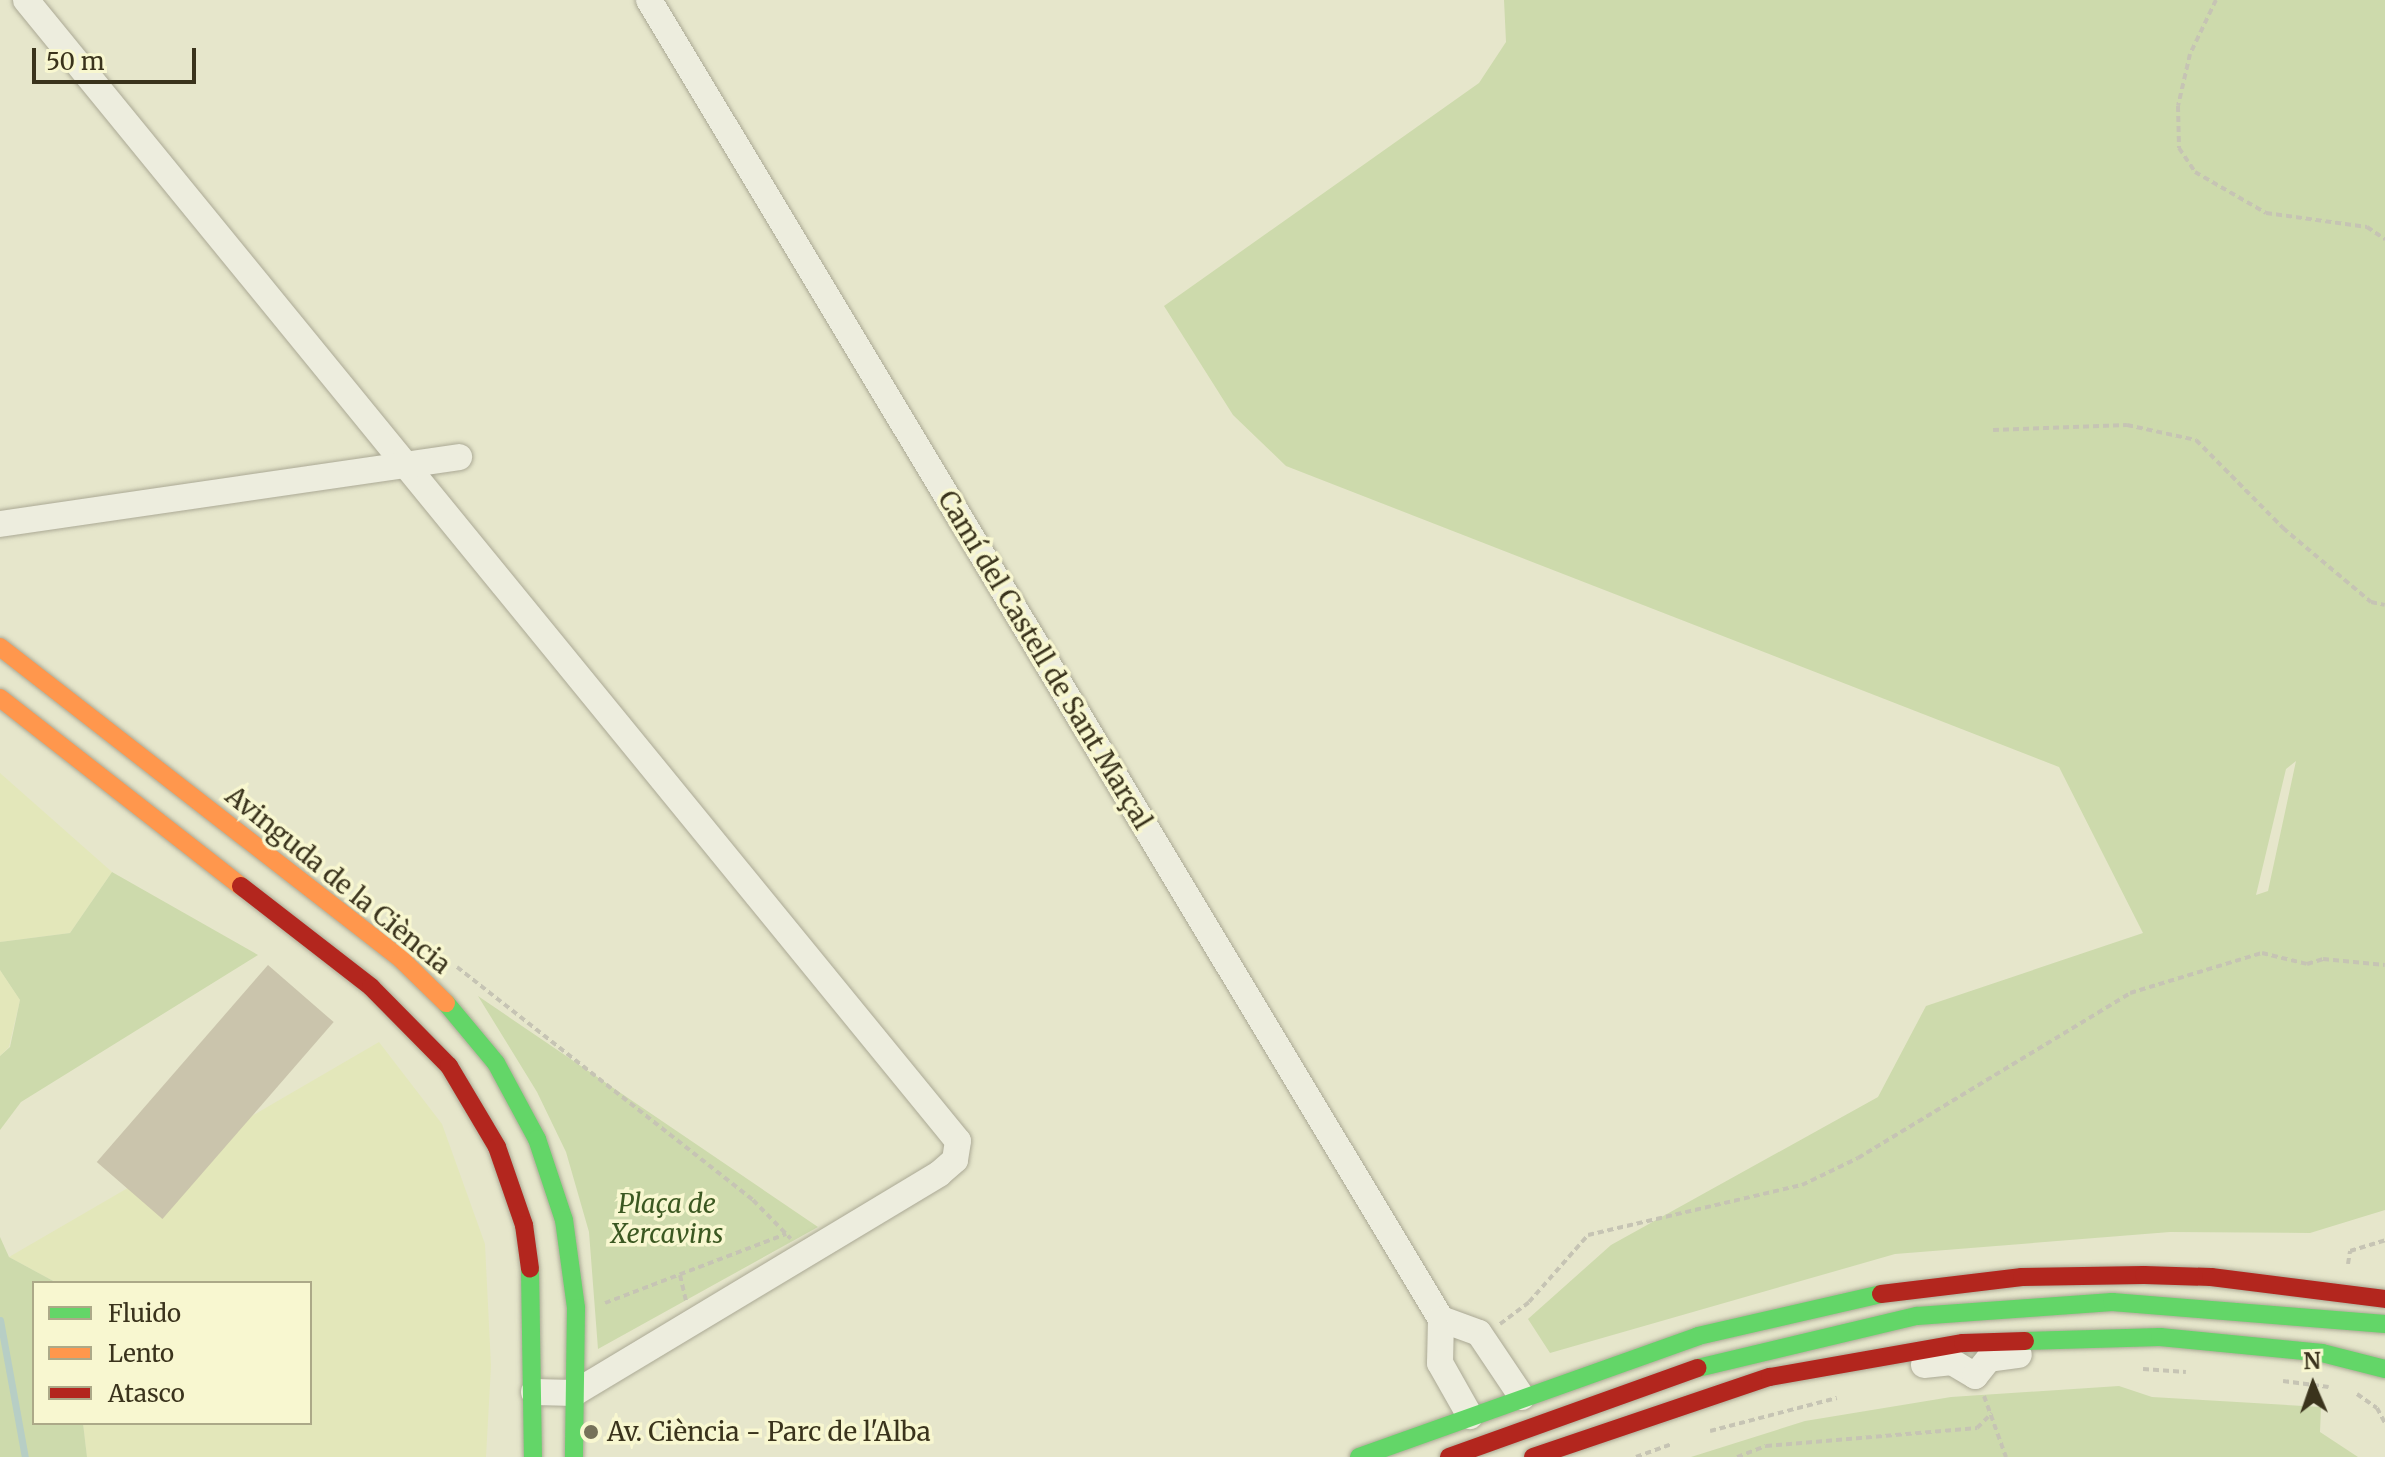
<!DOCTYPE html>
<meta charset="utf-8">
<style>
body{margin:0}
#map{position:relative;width:2385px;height:1457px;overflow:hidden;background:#e6e6cb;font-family:Merriweather,serif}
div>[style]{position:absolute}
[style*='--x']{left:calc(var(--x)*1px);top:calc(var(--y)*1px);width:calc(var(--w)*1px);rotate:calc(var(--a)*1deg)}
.farmland>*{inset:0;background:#e3e7ba}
.green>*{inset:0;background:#cddaac}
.stream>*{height:7px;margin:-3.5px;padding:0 3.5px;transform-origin:3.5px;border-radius:3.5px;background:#b7cec5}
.building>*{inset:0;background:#cac4ac;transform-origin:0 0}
.path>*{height:4px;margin-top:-2px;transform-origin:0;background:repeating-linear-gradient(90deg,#c6c4b4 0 6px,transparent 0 10px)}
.roads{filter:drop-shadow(0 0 2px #aba995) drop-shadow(0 0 2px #aba995)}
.street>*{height:26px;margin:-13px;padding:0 13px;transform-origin:13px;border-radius:13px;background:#ededde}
.fast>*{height:18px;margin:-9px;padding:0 9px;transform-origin:9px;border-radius:9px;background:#63d668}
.slow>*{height:18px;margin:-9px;padding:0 9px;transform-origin:9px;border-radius:9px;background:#ff974d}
.jam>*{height:18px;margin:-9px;padding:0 9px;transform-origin:9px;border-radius:9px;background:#b3261e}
.dots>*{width:22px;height:22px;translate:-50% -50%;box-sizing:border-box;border:4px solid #f8f7d0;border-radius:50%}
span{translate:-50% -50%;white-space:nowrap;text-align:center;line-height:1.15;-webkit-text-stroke:7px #f8f7d0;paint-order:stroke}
.street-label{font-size:26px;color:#3a331c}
.park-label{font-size:26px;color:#3b5821;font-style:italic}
.poi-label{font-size:26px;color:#3a331c}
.left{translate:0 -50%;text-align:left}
.legend{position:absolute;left:32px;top:1281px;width:280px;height:144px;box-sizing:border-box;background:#f8f7d0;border:2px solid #aca988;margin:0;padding:10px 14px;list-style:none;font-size:24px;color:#3a331c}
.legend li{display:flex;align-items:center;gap:16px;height:40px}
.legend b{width:40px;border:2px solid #aca988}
.north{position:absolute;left:2273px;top:1345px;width:80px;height:80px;-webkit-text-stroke:6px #f8f7d0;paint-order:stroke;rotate:358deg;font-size:22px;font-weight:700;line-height:32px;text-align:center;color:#3a331c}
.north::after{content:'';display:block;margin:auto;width:28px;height:36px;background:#3a331c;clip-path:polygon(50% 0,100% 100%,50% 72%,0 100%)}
.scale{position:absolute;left:32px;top:48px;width:164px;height:36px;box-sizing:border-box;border:4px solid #3a331c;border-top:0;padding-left:10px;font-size:24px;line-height:28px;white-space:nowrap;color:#3a331c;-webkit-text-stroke:6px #f8f7d0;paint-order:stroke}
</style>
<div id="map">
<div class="farmland">
<i style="clip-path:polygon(0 773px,112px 872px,70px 933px,0 942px)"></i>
<i style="clip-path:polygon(0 970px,20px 1000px,9px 1047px,0 1056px)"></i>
<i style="clip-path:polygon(379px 1042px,442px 1124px,485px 1244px,491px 1366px,486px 1457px,87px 1457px,83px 1423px,310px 1423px,310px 1283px,57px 1283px,9px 1257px)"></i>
</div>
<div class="green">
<i style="clip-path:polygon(evenodd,1504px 0,2385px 0,2385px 1210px,2310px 1233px,2170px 1232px,1895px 1254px,1550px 1353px,1528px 1319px,1611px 1245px,1878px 1097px,1926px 1006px,2143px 933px,2059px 767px,1286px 466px,1233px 415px,1164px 306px,1479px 83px,1506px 42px,1504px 0,2296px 761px,2268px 891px,2256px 895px,2286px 769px,2296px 761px)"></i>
<i style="clip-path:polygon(112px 872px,258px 955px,21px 1102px,0 1130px,0 1056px,10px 1047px,20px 1000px,0 970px,0 942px,70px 933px)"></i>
<i style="clip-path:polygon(478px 996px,818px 1227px,598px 1349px,589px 1232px,566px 1152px,537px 1092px)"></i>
<i style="clip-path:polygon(0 1237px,9px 1257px,57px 1283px,34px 1283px,34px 1423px,83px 1423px,87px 1457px,0 1457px)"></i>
<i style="clip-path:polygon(2119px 1386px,2152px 1397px,2321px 1407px,2320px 1432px,2358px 1457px,1691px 1457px,1805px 1421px,1951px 1397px)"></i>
</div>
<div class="stream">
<i style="--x:0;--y:1320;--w:139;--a:79.7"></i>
</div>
<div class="building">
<i style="left:268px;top:965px;width:87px;height:261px;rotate:41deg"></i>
</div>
<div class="path">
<i style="--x:2216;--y:0;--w:60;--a:115.7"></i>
<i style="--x:2190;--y:54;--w:53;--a:103"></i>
<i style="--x:2178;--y:106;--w:42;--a:88.6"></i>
<i style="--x:2179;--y:148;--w:29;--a:56"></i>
<i style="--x:2195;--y:172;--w:82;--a:30"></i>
<i style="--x:2266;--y:213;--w:102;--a:7.9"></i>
<i style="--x:2367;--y:227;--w:22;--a:34"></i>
<i style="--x:1993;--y:430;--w:134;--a:-2.1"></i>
<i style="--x:2127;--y:425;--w:71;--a:12.3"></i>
<i style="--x:2196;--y:440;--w:124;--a:45.3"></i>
<i style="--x:2283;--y:528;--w:115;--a:40.1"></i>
<i style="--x:2371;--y:602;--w:14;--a:12"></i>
<i style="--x:457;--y:967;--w:377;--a:38.2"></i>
<i style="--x:753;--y:1200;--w:54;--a:45.7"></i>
<i style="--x:2348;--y:1264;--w:13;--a:-81"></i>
<i style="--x:2350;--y:1251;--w:37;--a:-17"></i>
<i style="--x:680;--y:1275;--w:26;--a:77"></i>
<i style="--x:605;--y:1303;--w:194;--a:-20.9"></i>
<i style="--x:1500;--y:1324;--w:36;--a:-37"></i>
<i style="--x:1529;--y:1302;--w:89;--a:-48.6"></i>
<i style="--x:1588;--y:1235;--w:220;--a:-13.2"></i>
<i style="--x:1802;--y:1185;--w:62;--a:-25.7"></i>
<i style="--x:1858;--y:1158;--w:318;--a:-31.2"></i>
<i style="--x:2130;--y:993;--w:138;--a:-16.9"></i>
<i style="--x:2262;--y:953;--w:46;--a:13.7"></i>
<i style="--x:2307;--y:964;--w:17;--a:-17"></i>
<i style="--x:2323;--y:959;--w:62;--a:5.5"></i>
<i style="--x:2143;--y:1369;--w:43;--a:4"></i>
<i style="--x:2283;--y:1381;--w:46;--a:7.4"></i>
<i style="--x:2357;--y:1394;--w:24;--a:35"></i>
<i style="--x:2377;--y:1408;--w:17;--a:62"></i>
<i style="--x:1984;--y:1396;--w:65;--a:70.2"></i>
<i style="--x:1710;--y:1431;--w:131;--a:-14.6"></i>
<i style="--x:1636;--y:1457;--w:37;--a:-20"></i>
<i style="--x:1737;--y:1457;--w:31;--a:-21"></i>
<i style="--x:1766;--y:1446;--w:212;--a:-4.9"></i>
<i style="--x:1977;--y:1428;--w:21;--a:-45"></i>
</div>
<div class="roads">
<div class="street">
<i style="--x:26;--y:0;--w:1473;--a:50.76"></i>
<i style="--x:958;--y:1141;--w:19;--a:99"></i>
<i style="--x:955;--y:1160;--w:21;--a:139"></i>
<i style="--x:939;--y:1174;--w:425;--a:149"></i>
<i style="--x:575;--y:1393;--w:41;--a:-178.6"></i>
<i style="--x:649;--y:0;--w:1539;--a:59.02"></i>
<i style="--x:1441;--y:1319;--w:44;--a:91.3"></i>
<i style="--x:1440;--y:1363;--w:61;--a:60.5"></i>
<i style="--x:0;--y:524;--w:464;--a:-8.3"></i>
<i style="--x:1441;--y:1319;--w:40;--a:20.2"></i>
<i style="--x:1479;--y:1333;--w:77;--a:56.1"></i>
<i style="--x:1924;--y:1365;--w:28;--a:-6"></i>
<i style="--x:1952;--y:1362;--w:27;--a:31"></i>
<i style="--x:1975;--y:1376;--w:22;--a:-51"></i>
<i style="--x:1989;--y:1359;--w:30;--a:-8"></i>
</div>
<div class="fast">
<i style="--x:446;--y:1003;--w:78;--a:50.2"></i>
<i style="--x:496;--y:1063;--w:86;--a:61.7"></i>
<i style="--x:537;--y:1139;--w:85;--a:71.6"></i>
<i style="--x:564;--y:1220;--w:89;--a:82.2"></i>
<i style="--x:576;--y:1308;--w:149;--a:90.8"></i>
<i style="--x:530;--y:1269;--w:188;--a:89.1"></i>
<i style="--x:2025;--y:1341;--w:135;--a:-1.7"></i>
<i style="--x:2160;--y:1337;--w:163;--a:5.6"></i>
<i style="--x:2322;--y:1353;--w:65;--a:14.3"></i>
<i style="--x:1698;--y:1368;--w:225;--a:-13.4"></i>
<i style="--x:1917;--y:1316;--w:196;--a:-4.1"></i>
<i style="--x:2112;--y:1302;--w:274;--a:4.6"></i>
<i style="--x:1359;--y:1457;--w:360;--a:-19.6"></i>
<i style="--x:1698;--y:1336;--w:188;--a:-12.9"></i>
</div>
<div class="slow">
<i style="--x:0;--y:647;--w:508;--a:37.88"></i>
<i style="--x:401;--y:959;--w:63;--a:44.4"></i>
<i style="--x:0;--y:698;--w:306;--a:38"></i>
</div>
<div class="jam">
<i style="--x:241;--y:886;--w:165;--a:37.8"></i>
<i style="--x:371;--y:987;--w:111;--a:45.4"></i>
<i style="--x:449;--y:1066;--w:94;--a:59.3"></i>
<i style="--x:497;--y:1147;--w:83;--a:70.9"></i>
<i style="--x:524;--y:1225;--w:44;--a:82.2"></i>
<i style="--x:1881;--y:1294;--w:142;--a:-6.9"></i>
<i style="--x:2022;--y:1277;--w:122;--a:-0.9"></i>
<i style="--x:2144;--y:1275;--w:67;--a:1.7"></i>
<i style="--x:2211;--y:1277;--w:175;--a:7.2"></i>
<i style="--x:1449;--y:1457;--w:264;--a:-19.7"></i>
<i style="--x:1533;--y:1457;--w:250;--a:-18.7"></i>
<i style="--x:1770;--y:1377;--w:196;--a:-10"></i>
<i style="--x:1963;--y:1343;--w:62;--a:-1.8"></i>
</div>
</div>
<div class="dots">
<i style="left:591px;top:1432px;background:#767259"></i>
</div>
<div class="street-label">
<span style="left:1045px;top:660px;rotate:59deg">Camí del Castell de Sant Marçal</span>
<span style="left:338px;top:880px;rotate:39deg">Avinguda de la Ciència</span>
</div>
<div class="park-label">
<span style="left:667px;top:1219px">Plaça de<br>Xercavins</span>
</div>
<div class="poi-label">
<span class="left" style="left:607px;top:1432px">Av. Ciència - Parc de l'Alba</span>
</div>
<ul class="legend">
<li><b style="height:10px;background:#63d668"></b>Fluido</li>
<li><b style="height:10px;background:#ff974d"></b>Lento</li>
<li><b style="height:10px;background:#b3261e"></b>Atasco</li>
</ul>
<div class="north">N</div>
<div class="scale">50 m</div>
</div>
